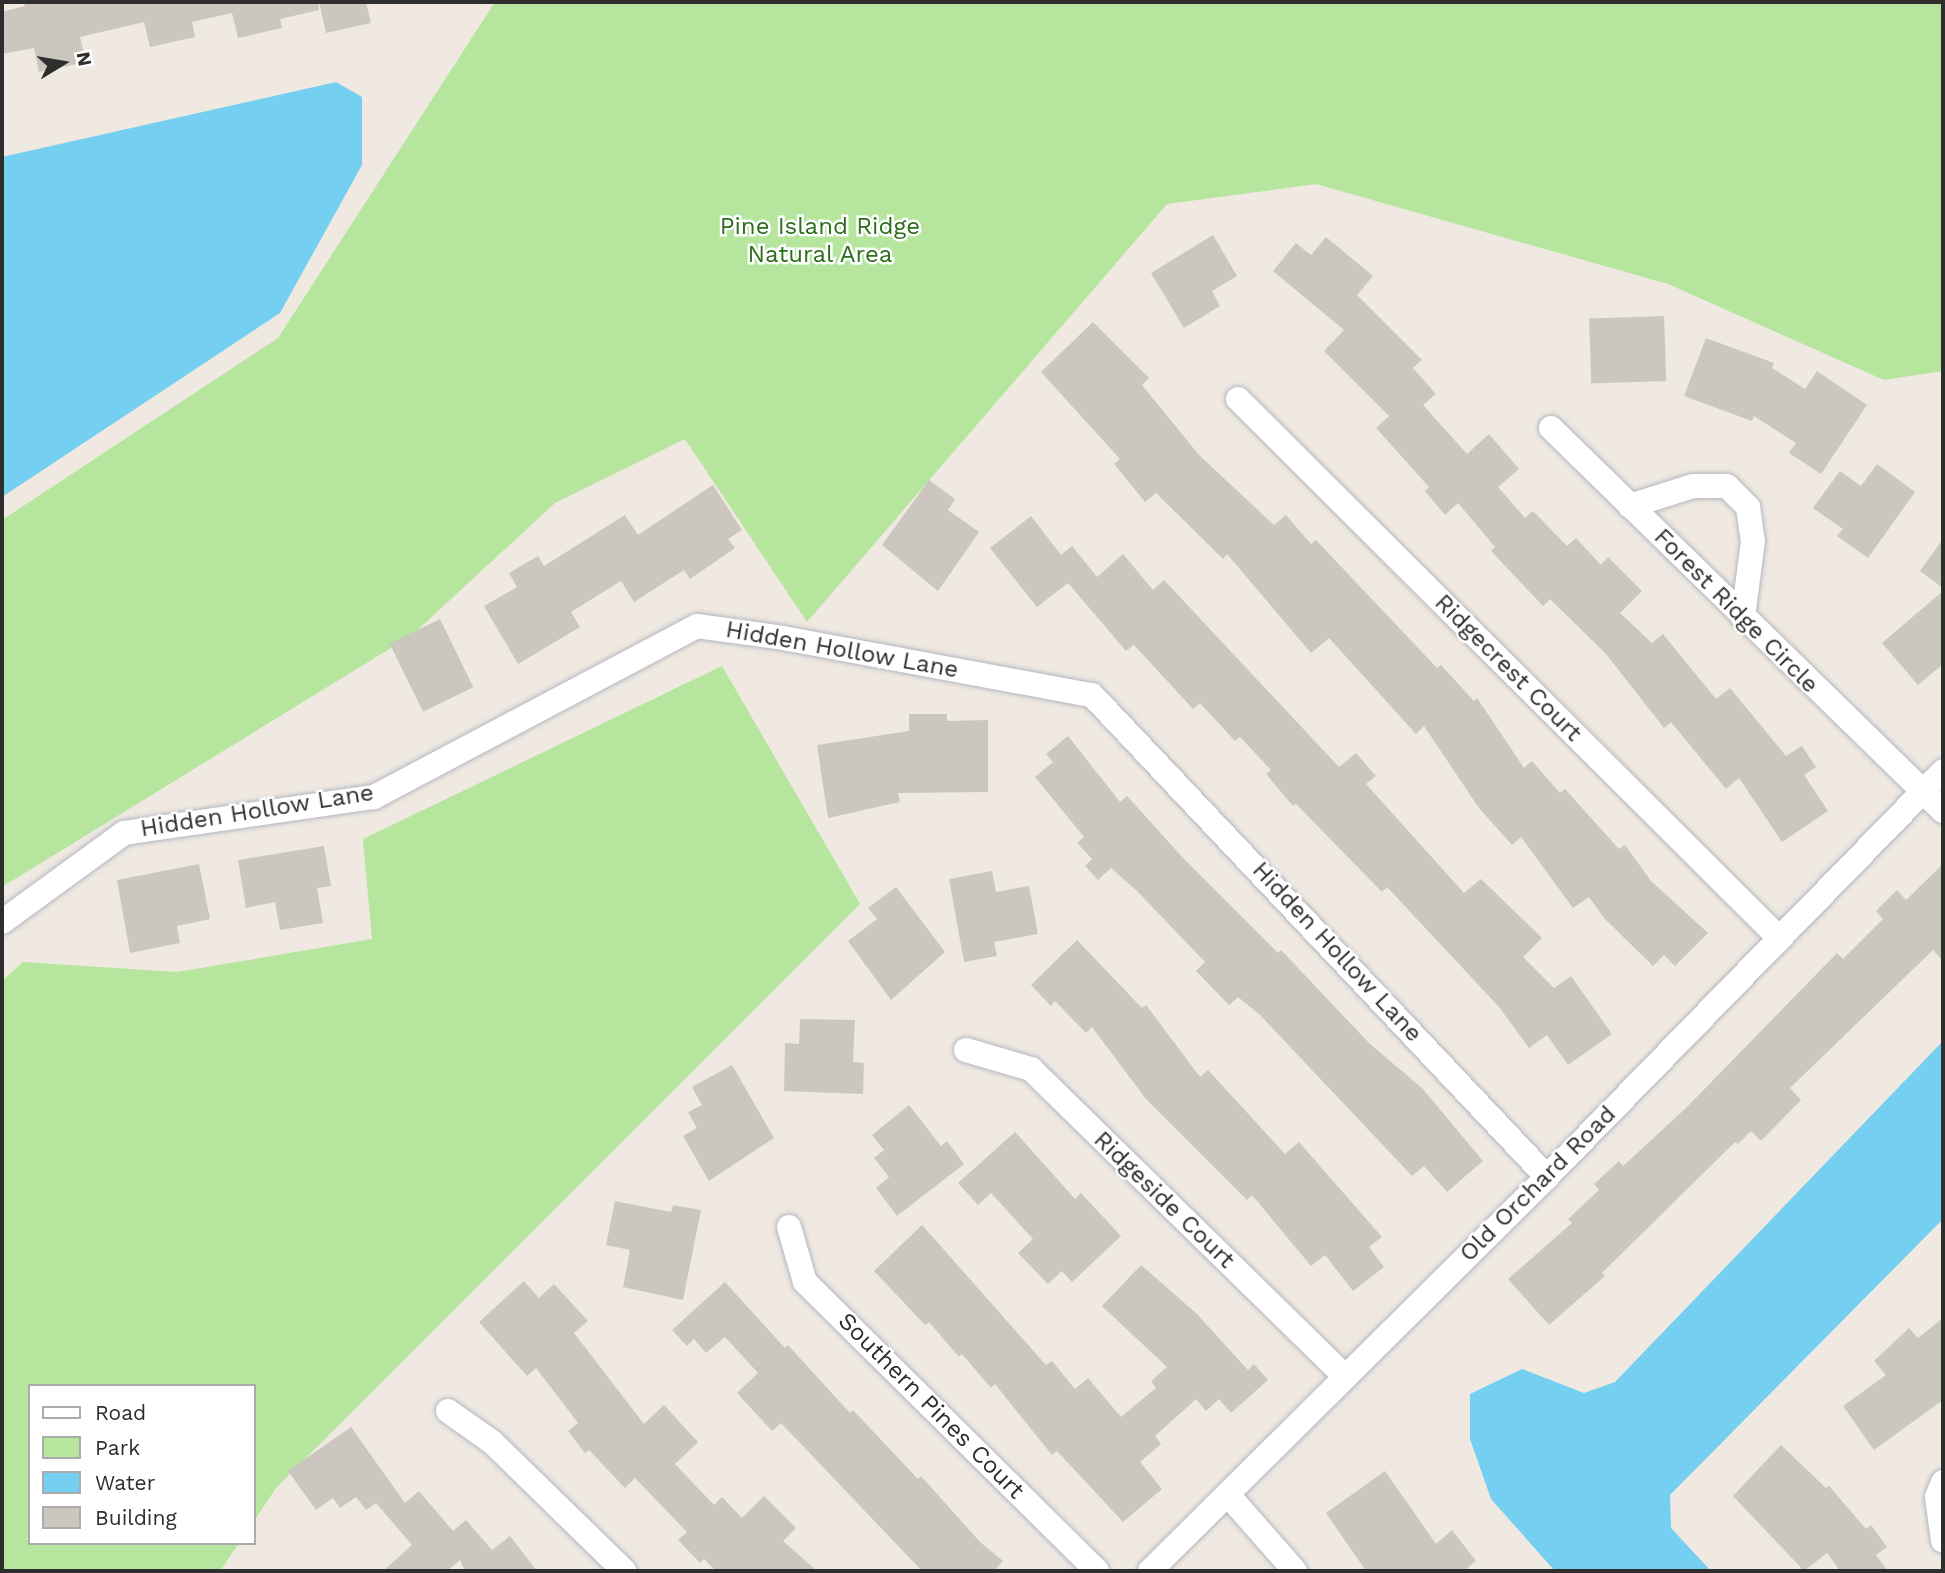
<!DOCTYPE html>
<style>
body{margin:0}
#map{position:relative;width:1945px;height:1573px;overflow:hidden;background:#efe9e1;font-family:"Work Sans",sans-serif}
div>[style]{position:absolute}
[style*='--x']{left:calc(var(--x)*1px);top:calc(var(--y)*1px);width:calc(var(--w)*1px);rotate:calc(var(--a)*1deg)}
.green>*{inset:0;background:#b6e59e}
.water>*{inset:0;background:#75cff0}
.building>*{inset:0;background:#cbc7bf;transform-origin:0 0}
.roads{filter:drop-shadow(0 0 2px #b4b7c1) drop-shadow(0 0 2px #b4b7c1)}
.minor>*{height:24px;margin:-12px;padding:0 12px;transform-origin:12px;border-radius:12px;background:#fff}
span{translate:-50% -50%;white-space:nowrap;text-align:center;line-height:1.15;-webkit-text-stroke:5px #fff;paint-order:stroke}
.park-label{font-size:24px;color:#2c6e1b}
.street-label{font-size:24px;color:#2e2e2e}
.frame{position:absolute;inset:0;border:4px solid #2e2e2e;pointer-events:none}
.legend{position:absolute;left:28px;top:1384px;width:228px;height:161px;box-sizing:border-box;background:#fff;border:2px solid #ababab;margin:0;padding:9px 12px;list-style:none;font-size:21px;color:#2e2e2e}
.legend li{display:flex;align-items:center;gap:14px;height:35px}
.legend b{width:35px;border:2px solid #ababab}
.north{position:absolute;left:28px;top:28px;width:70px;height:70px;-webkit-text-stroke:5px #fff;paint-order:stroke;rotate:79deg;font-size:19px;font-weight:700;line-height:28px;text-align:center;color:#2e2e2e}
.north::after{content:'';display:block;margin:auto;width:24px;height:32px;background:#2e2e2e;clip-path:polygon(50% 0,100% 100%,50% 72%,0 100%)}
</style>
<div id="map">
<div class="green">
<i style="clip-path:polygon(495px 2px,1943px 2px,1943px 371px,1884px 380px,1668px 284px,1316px 184px,1167px 204px,807px 622px,685px 439px,555px 503px,412px 635px,2px 887px,2px 520px,278px 338px)"></i>
<i style="clip-path:polygon(722px 666px,860px 904px,276px 1488px,254px 1521px,254px 1386px,30px 1386px,30px 1543px,239px 1543px,220px 1571px,2px 1571px,2px 981px,23px 962px,177px 972px,372px 939px,363px 839px)"></i>
</div>
<div class="water">
<i style="clip-path:polygon(336px 82px,362px 97px,362px 165px,280px 313px,2px 497px,2px 157px)"></i>
<i style="clip-path:polygon(1943px 1041px,1943px 1219px,1670px 1495px,1671px 1528px,1711px 1571px,1555px 1571px,1491px 1499px,1470px 1439px,1470px 1394px,1522px 1369px,1584px 1393px,1615px 1382px)"></i>
</div>
<div class="building">
<i style="clip-path:polygon(24px 2px,318px 2px,319px 10px,280px 19px,282px 28px,238px 38px,232px 13px,192px 22px,195px 37px,150px 47px,144px 22px,80px 37px,86px 62px,39px 72px,34px 48px,2px 54px,2px 12px,25px 6px)"></i>
<i style="clip-path:polygon(319px 2px,366px 2px,371px 23px,326px 33px)"></i>
<i style="clip-path:polygon(1213px 235px,1237px 276px,1212px 291px,1220px 306px,1184px 328px,1151px 273px)"></i>
<i style="clip-path:polygon(1326px 237px,1373px 276px,1357px 295px,1422px 360px,1413px 368px,1436px 394px,1423px 405px,1467px 454px,1489px 434px,1519px 469px,1498px 487px,1525px 518px,1533px 511px,1567px 546px,1576px 538px,1601px 565px,1608px 557px,1642px 591px,1620px 613px,1652px 643px,1663px 634px,1716px 699px,1730px 688px,1786px 756px,1802px 746px,1816px 767px,1804px 775px,1828px 811px,1782px 842px,1739px 778px,1726px 789px,1671px 722px,1664px 728px,1606px 654px,1550px 599px,1543px 606px,1491px 551px,1495px 547px,1458px 503px,1445px 515px,1425px 491px,1429px 487px,1376px 428px,1389px 416px,1324px 351px,1344px 330px,1273px 271px,1296px 243px,1311px 255px)"></i>
<i style="left:1664px;top:316px;width:65px;height:75px;rotate:88deg"></i>
<i style="clip-path:polygon(1093px 322px,1149px 378px,1142px 385px,1199px 455px,1274px 525px,1286px 515px,1311px 544px,1316px 540px,1437px 668px,1441px 665px,1474px 701px,1477px 698px,1524px 768px,1532px 761px,1560px 793px,1565px 789px,1619px 849px,1625px 845px,1651px 881px,1708px 933px,1675px 966px,1664px 955px,1653px 966px,1604px 918px,1589px 897px,1573px 908px,1521px 837px,1512px 845px,1479px 808px,1424px 726px,1416px 734px,1329px 638px,1311px 653px,1227px 554px,1223px 559px,1156px 493px,1145px 502px,1114px 464px,1120px 459px,1041px 372px)"></i>
<i style="clip-path:polygon(1706px 338px,1774px 363px,1772px 368px,1805px 389px,1817px 371px,1867px 405px,1821px 474px,1789px 453px,1796px 443px,1754px 416px,1752px 421px,1684px 396px)"></i>
<i style="clip-path:polygon(1877px 464px,1915px 492px,1868px 558px,1837px 536px,1843px 529px,1813px 508px,1840px 471px,1861px 486px)"></i>
<i style="clip-path:polygon(929px 480px,955px 499px,948px 510px,979px 532px,938px 591px,882px 545px)"></i>
<i style="clip-path:polygon(713px 485px,742px 530px,728px 539px,735px 548px,690px 579px,684px 570px,634px 602px,621px 581px,571px 612px,580px 627px,518px 664px,484px 606px,517px 587px,509px 573px,538px 556px,544px 566px,625px 515px,638px 535px)"></i>
<i style="clip-path:polygon(1031px 516px,1061px 555px,1072px 546px,1097px 577px,1123px 554px,1153px 590px,1164px 580px,1339px 767px,1356px 753px,1376px 776px,1366px 784px,1464px 893px,1481px 879px,1542px 938px,1523px 957px,1554px 988px,1571px 976px,1612px 1034px,1568px 1065px,1547px 1035px,1529px 1048px,1499px 1007px,1387px 887px,1382px 892px,1296px 804px,1293px 806px,1266px 774px,1271px 770px,1240px 737px,1235px 741px,1200px 703px,1193px 709px,1134px 645px,1126px 651px,1068px 583px,1037px 607px,990px 548px)"></i>
<i style="clip-path:polygon(1943px 539px,1943px 588px,1920px 571px)"></i>
<i style="clip-path:polygon(1943px 591px,1943px 664px,1918px 685px,1882px 643px)"></i>
<i style="left:440px;top:619px;width:76px;height:56px;rotate:64deg"></i>
<i style="clip-path:polygon(909px 714px,947px 714px,947px 721px,988px 720px,988px 792px,898px 793px,900px 802px,828px 818px,817px 745px,909px 731px)"></i>
<i style="clip-path:polygon(1068px 736px,1120px 802px,1127px 796px,1185px 860px,1278px 953px,1281px 950px,1370px 1044px,1422px 1088px,1483px 1161px,1447px 1192px,1424px 1166px,1412px 1176px,1260px 1015px,1238px 997px,1229px 1005px,1196px 971px,1205px 962px,1137px 891px,1111px 868px,1098px 880px,1085px 866px,1092px 859px,1077px 843px,1084px 837px,1035px 777px,1053px 762px,1046px 754px)"></i>
<i style="clip-path:polygon(324px 846px,331px 886px,317px 888px,323px 923px,280px 930px,275px 902px,246px 908px,238px 860px)"></i>
<i style="clip-path:polygon(199px 864px,210px 919px,177px 926px,180px 943px,130px 953px,117px 880px)"></i>
<i style="clip-path:polygon(1943px 864px,1943px 961px,1933px 950px,1790px 1088px,1801px 1100px,1761px 1141px,1751px 1131px,1738px 1144px,1735px 1142px,1602px 1273px,1605px 1276px,1549px 1325px,1508px 1279px,1572px 1223px,1568px 1219px,1599px 1190px,1594px 1184px,1619px 1161px,1623px 1166px,1686px 1108px,1837px 953px,1843px 959px,1883px 919px,1876px 911px,1897px 890px,1906px 900px)"></i>
<i style="clip-path:polygon(992px 871px,996px 892px,1029px 886px,1038px 934px,994px 942px,997px 956px,964px 962px,949px 879px)"></i>
<i style="clip-path:polygon(896px 887px,945px 952px,891px 1000px,848px 941px,877px 919px,868px 908px)"></i>
<i style="clip-path:polygon(1077px 940px,1142px 1008px,1146px 1005px,1200px 1077px,1208px 1070px,1285px 1154px,1299px 1142px,1382px 1237px,1369px 1247px,1384px 1267px,1353px 1291px,1325px 1255px,1311px 1266px,1252px 1195px,1247px 1200px,1146px 1099px,1092px 1027px,1086px 1033px,1055px 1001px,1051px 1006px,1031px 985px)"></i>
<i style="clip-path:polygon(800px 1019px,855px 1020px,853px 1062px,864px 1063px,863px 1094px,784px 1091px,785px 1043px,799px 1044px)"></i>
<i style="clip-path:polygon(732px 1065px,774px 1138px,709px 1181px,683px 1136px,697px 1128px,688px 1112px,702px 1105px,692px 1087px)"></i>
<i style="clip-path:polygon(909px 1105px,941px 1146px,947px 1141px,964px 1164px,897px 1216px,876px 1188px,889px 1177px,874px 1158px,884px 1150px,872px 1135px)"></i>
<i style="clip-path:polygon(1015px 1132px,1075px 1199px,1081px 1193px,1121px 1236px,1072px 1282px,1062px 1271px,1048px 1284px,1018px 1253px,1033px 1239px,991px 1193px,978px 1205px,958px 1183px)"></i>
<i style="clip-path:polygon(615px 1201px,671px 1212px,673px 1205px,701px 1210px,683px 1300px,623px 1287px,630px 1250px,606px 1245px)"></i>
<i style="clip-path:polygon(922px 1225px,1046px 1365px,1052px 1361px,1075px 1389px,1088px 1378px,1121px 1417px,1156px 1388px,1151px 1381px,1167px 1367px,1102px 1306px,1141px 1265px,1196px 1313px,1248px 1370px,1254px 1364px,1268px 1380px,1231px 1413px,1219px 1399px,1206px 1411px,1196px 1399px,1155px 1436px,1161px 1444px,1140px 1462px,1162px 1489px,1123px 1522px,1057px 1451px,1052px 1455px,995px 1384px,991px 1388px,962px 1354px,959px 1357px,929px 1322px,925px 1325px,874px 1271px)"></i>
<i style="clip-path:polygon(524px 1281px,539px 1298px,554px 1284px,588px 1321px,574px 1333px,644px 1424px,664px 1405px,698px 1442px,675px 1464px,714px 1505px,722px 1497px,742px 1518px,764px 1496px,796px 1528px,783px 1541px,817px 1571px,716px 1571px,704px 1559px,700px 1563px,678px 1540px,687px 1532px,635px 1478px,625px 1488px,589px 1450px,585px 1453px,568px 1431px,578px 1423px,536px 1368px,527px 1376px,479px 1322px)"></i>
<i style="clip-path:polygon(725px 1282px,785px 1348px,788px 1345px,850px 1413px,853px 1410px,918px 1479px,921px 1476px,980px 1542px,1003px 1561px,994px 1571px,922px 1571px,781px 1423px,772px 1431px,737px 1393px,758px 1373px,725px 1337px,706px 1353px,694px 1339px,687px 1346px,672px 1330px)"></i>
<i style="clip-path:polygon(1943px 1318px,1943px 1400px,1874px 1450px,1843px 1406px,1886px 1375px,1874px 1361px,1909px 1328px,1918px 1338px)"></i>
<i style="clip-path:polygon(351px 1427px,405px 1503px,419px 1491px,453px 1531px,466px 1520px,492px 1550px,510px 1536px,537px 1571px,465px 1571px,460px 1560px,447px 1571px,383px 1571px,412px 1545px,376px 1503px,366px 1510px,356px 1497px,340px 1508px,333px 1498px,316px 1510px,288px 1471px)"></i>
<i style="clip-path:polygon(1781px 1445px,1826px 1488px,1829px 1486px,1866px 1529px,1871px 1525px,1887px 1547px,1876px 1555px,1888px 1571px,1840px 1571px,1827px 1553px,1804px 1571px,1733px 1496px)"></i>
<i style="clip-path:polygon(1385px 1471px,1436px 1544px,1452px 1530px,1476px 1561px,1464px 1571px,1366px 1571px,1326px 1513px)"></i>
</div>
<div class="roads">
<div class="minor">
<i style="--x:1238;--y:399;--w:762;--a:44.89"></i>
<i style="--x:1551;--y:428;--w:548;--a:44.33"></i>
<i style="--x:1630;--y:506;--w:66;--a:-17.6"></i>
<i style="--x:1693;--y:486;--w:34;--a:0"></i>
<i style="--x:1727;--y:486;--w:30;--a:45"></i>
<i style="--x:1748;--y:507;--w:34;--a:82"></i>
<i style="--x:1753;--y:541;--w:77;--a:97.5"></i>
<i style="--x:2;--y:922;--w:151;--a:-36.1"></i>
<i style="--x:124;--y:833;--w:253;--a:-8.2"></i>
<i style="--x:374;--y:797;--w:365;--a:-27.9"></i>
<i style="--x:697;--y:626;--w:87;--a:7.9"></i>
<i style="--x:783;--y:638;--w:314;--a:10.5"></i>
<i style="--x:1092;--y:695;--w:663;--a:46.65"></i>
<i style="--x:966;--y:1050;--w:68;--a:16.3"></i>
<i style="--x:1031;--y:1069;--w:440;--a:44.4"></i>
<i style="--x:789;--y:1227;--w:57;--a:73.8"></i>
<i style="--x:805;--y:1282;--w:411;--a:44.7"></i>
<i style="--x:448;--y:1411;--w:54;--a:35.2"></i>
<i style="--x:492;--y:1442;--w:185;--a:44.3"></i>
<i style="--x:1943;--y:1482;--w:16;--a:112"></i>
<i style="--x:1937;--y:1497;--w:44;--a:82.2"></i>
<i style="--x:1229;--y:1496;--w:100;--a:48.7"></i>
<i style="--x:1150;--y:1571;--w:559;--a:-44.78"></i>
<i style="--x:1547;--y:1177;--w:567;--a:-45.71"></i>
</div>
</div>
<div class="park-label">
<span style="left:820px;top:241px">Pine Island Ridge<br>Natural Area</span>
</div>
<div class="street-label">
<span style="left:1736px;top:611px;rotate:45deg">Forest Ridge Circle</span>
<span style="left:842px;top:650px;rotate:10deg">Hidden Hollow Lane</span>
<span style="left:1508px;top:668px;rotate:45deg">Ridgecrest Court</span>
<span style="left:257px;top:811px;rotate:-9deg">Hidden Hollow Lane</span>
<span style="left:1337px;top:952px;rotate:47deg">Hidden Hollow Lane</span>
<span style="left:1538px;top:1184px;rotate:-45deg">Old Orchard Road</span>
<span style="left:1164px;top:1200px;rotate:44deg">Ridgeside Court</span>
<span style="left:931px;top:1406px;rotate:45deg">Southern Pines Court</span>
</div>
<div class="frame"></div>
<ul class="legend">
<li><b style="height:9px;background:#fff"></b>Road</li>
<li><b style="height:19px;background:#b6e59e"></b>Park</li>
<li><b style="height:19px;background:#75cff0"></b>Water</li>
<li><b style="height:19px;background:#cbc7bf"></b>Building</li>
</ul>
<div class="north">N</div>
</div>
